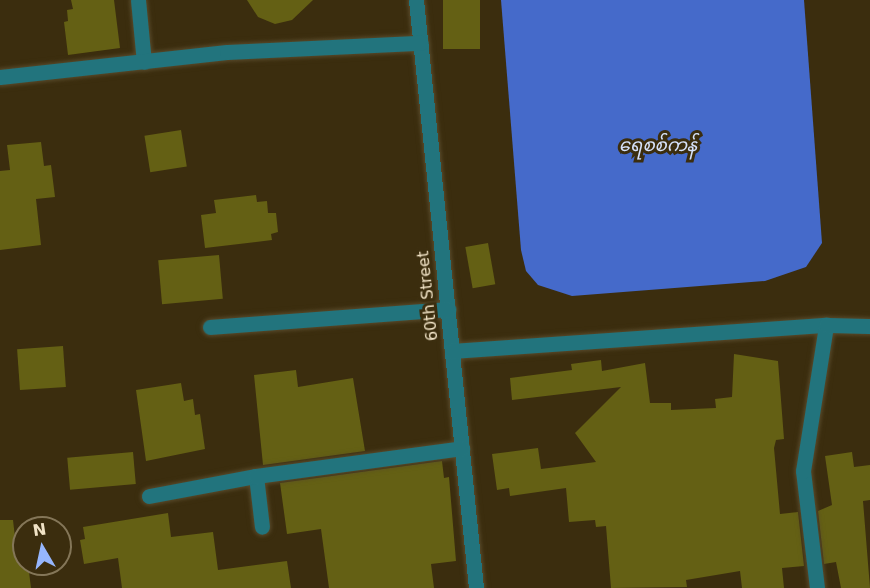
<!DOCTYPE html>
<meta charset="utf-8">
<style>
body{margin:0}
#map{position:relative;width:870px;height:588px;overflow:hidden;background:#3b2d0e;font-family:"DejaVu Sans","Noto Sans Myanmar",sans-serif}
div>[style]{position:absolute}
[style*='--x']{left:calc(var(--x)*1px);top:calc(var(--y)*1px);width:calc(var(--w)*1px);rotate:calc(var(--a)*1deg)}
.water>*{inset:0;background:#456aca}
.building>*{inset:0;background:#646014;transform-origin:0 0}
.roads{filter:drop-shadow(0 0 2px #584a2b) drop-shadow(0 0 2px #584a2b)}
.minor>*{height:15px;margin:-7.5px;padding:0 7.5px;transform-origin:7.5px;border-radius:7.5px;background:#22747d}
span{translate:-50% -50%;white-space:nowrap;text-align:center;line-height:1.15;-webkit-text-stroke:6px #3b2d0e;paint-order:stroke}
.street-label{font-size:16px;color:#f1e3c6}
.water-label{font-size:18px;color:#d6e2fb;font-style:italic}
.north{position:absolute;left:12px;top:516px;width:60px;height:60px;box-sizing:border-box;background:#3b2d0e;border:2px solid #847658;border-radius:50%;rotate:351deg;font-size:16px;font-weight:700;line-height:24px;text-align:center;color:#f1e3c6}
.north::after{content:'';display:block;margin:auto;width:21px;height:27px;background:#96b6fd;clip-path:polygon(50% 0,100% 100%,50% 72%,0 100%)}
</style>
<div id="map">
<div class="water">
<i style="clip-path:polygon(501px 0,804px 0,822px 243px,806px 267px,765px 281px,572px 296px,538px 285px,526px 271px,521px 250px)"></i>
</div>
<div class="building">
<i style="clip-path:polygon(71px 0,114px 0,120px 48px,68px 55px,64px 22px,68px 21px,67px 10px,73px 9px)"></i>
<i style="clip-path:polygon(247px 0,313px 0,292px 20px,275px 24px,258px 17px)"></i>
<i style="left:443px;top:0;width:37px;height:49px"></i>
<i style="left:181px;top:130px;width:37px;height:37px;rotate:81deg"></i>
<i style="clip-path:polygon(41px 142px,44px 166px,51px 165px,55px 197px,36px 199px,41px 245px,0 250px,0 171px,10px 170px,7px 145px)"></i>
<i style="clip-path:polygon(256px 195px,257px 202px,267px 201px,268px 213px,276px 213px,278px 232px,271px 234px,272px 240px,205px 248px,201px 215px,216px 213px,214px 200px)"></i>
<i style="left:488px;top:243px;width:42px;height:23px;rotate:80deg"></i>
<i style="left:219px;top:255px;width:44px;height:61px;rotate:85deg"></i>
<i style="left:63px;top:346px;width:41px;height:46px;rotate:86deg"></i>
<i style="clip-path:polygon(734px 354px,778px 361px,784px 439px,776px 440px,774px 448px,780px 514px,798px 512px,804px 566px,782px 568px,784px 588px,742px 588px,740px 571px,686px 580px,687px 587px,611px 588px,606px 526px,596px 527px,595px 520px,569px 522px,566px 488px,510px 496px,509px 488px,497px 490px,492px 454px,538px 448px,541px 469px,596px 462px,575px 433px,621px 387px,512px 400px,510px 378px,572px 370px,571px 364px,601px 360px,602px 371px,645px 363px,650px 403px,671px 403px,671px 410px,716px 408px,715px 399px,732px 397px)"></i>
<i style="clip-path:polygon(296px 370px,298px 387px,353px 378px,365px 451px,263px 465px,254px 375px)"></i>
<i style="clip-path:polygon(181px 383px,184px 401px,193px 399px,195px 415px,200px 414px,205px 449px,146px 461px,136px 390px)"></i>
<i style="left:133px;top:452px;width:32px;height:66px;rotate:85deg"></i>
<i style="clip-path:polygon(852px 452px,854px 467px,870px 465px,870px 500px,863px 501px,870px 588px,841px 588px,836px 562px,824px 564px,818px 511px,832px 505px,825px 456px)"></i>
<i style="clip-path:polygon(442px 461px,444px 478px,449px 477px,456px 561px,431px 564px,434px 588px,329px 588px,321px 529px,287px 534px,280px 483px)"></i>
<i style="clip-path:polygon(168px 513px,171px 537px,213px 532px,218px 570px,287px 561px,291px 588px,122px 588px,118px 558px,84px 564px,80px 540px,85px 539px,83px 527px)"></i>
<i style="clip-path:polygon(0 520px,13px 520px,18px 564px,28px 564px,31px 588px,0 588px)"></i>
</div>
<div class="roads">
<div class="minor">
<i style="--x:138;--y:0;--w:62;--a:84.5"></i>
<i style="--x:416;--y:0;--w:591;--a:84.17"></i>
<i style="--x:0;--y:77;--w:228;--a:-6.3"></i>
<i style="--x:227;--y:52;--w:194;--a:-2.7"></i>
<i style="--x:210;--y:327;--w:239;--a:-4.3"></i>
<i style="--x:452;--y:351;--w:375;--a:-4"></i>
<i style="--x:256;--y:476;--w:51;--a:83.3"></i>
<i style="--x:149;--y:496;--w:109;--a:-10.6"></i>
<i style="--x:256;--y:476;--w:208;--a:-7.7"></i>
<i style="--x:817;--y:588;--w:118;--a:-96.8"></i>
<i style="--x:803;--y:471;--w:148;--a:-81"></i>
<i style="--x:826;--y:325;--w:44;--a:1.3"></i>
</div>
</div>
<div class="street-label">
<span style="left:428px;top:296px;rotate:-96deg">60th Street</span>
</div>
<div class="water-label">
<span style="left:658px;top:145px">ရေစစ်ကန်</span>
</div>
<div class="north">N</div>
</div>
